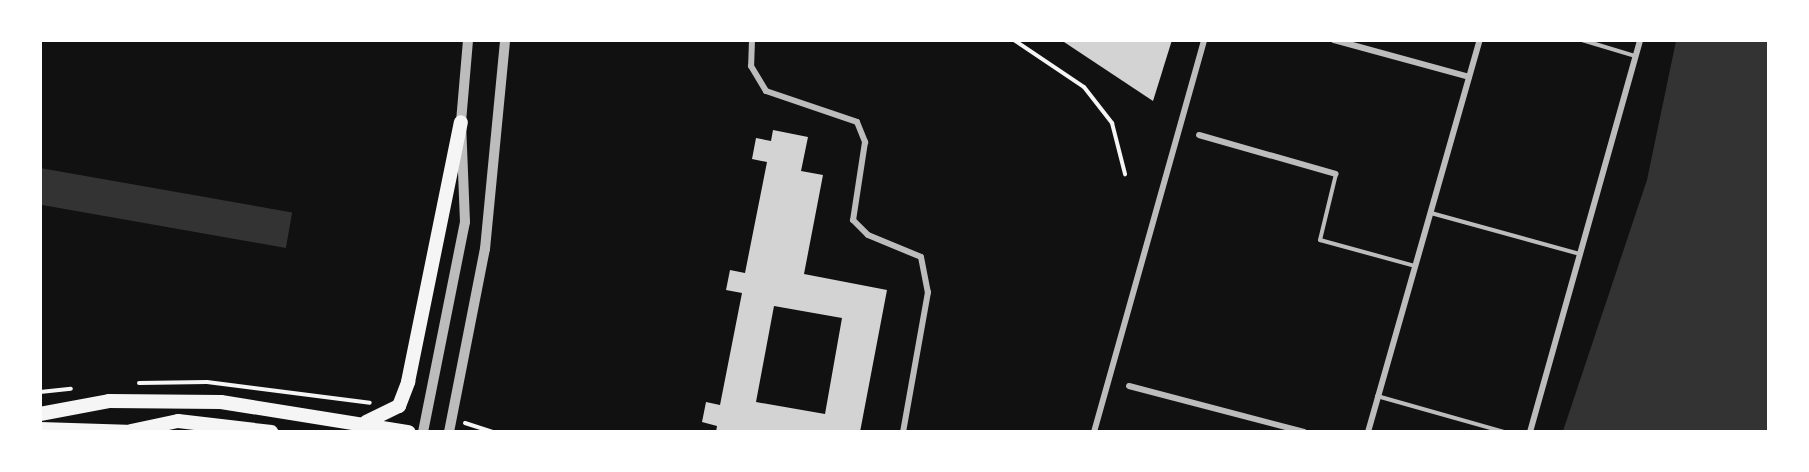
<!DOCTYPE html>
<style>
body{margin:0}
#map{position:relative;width:1809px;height:472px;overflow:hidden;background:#111;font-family:"Varela Round",sans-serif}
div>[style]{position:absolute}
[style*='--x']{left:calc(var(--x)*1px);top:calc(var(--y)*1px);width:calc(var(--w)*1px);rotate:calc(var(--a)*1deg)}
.water>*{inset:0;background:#333;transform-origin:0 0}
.building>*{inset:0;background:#d3d3d3}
.path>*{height:4px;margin:-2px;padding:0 2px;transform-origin:2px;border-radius:2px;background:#f5f5f5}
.service>*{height:4px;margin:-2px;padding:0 2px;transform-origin:2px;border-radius:2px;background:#bcbcbc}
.minor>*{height:6px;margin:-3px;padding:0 3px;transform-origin:3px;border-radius:3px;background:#bcbcbc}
.tertiary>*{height:10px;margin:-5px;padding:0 5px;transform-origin:5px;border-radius:5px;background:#bcbcbc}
.primary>*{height:14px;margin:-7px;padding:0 7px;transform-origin:7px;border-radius:7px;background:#f5f5f5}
span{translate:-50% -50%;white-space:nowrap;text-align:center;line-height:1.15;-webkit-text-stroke:6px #fff;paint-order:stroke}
.frame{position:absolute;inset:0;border:42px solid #fff;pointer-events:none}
</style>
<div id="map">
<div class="water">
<i style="clip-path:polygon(1676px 41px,1768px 41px,1768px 431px,1563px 431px,1647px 180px)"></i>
<i style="left:40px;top:168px;width:256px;height:36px;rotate:10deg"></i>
</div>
<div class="building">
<i style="clip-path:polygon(1061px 40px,1172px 40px,1153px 101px)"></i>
<i style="clip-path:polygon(evenodd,773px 130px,808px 137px,801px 171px,823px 175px,804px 274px,887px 290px,860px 432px,716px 432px,717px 426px,702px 422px,706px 402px,720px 405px,742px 293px,726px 290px,730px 270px,745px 273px,767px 162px,752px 159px,756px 138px,771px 141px,773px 130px,774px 306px,842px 318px,825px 414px,756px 402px,774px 306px)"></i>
</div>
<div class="path">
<i style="--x:1014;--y:40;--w:84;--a:33.9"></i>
<i style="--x:1084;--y:87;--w:46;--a:52.1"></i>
<i style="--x:1112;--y:123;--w:53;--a:75.7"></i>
<i style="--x:139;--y:383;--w:68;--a:-0.8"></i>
<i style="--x:207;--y:382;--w:164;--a:7.3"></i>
<i style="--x:40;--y:392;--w:31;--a:-6"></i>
<i style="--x:465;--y:423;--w:29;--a:18"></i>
</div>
<div class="service">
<i style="--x:1582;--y:40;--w:55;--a:16.8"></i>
<i style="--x:1336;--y:174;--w:68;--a:103.6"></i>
<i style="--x:1320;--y:240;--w:98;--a:15.3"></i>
<i style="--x:1431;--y:213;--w:155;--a:15.4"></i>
<i style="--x:1377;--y:396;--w:132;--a:15.8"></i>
</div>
<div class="minor">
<i style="--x:752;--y:40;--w:26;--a:92"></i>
<i style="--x:751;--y:66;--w:29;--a:59"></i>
<i style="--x:766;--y:91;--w:96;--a:18.8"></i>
<i style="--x:857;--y:122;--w:22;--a:68"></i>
<i style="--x:865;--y:142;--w:79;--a:98.7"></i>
<i style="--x:853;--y:220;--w:21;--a:45"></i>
<i style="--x:868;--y:235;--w:57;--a:22.5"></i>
<i style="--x:921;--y:257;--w:36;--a:79"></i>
<i style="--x:928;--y:292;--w:142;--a:100.1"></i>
<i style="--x:1334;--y:40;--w:140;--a:15.3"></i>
<i style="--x:1199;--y:135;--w:142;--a:15.9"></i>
<i style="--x:1129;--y:386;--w:181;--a:14.7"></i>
<i style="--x:1094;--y:432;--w:407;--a:-74.3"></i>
<i style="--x:1368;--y:432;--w:408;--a:-74.1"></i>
<i style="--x:1530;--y:432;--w:407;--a:-74.3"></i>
</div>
<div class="tertiary">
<i style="--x:423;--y:432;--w:214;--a:-78.7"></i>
<i style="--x:465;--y:222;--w:100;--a:-92.3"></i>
<i style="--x:461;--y:122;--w:82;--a:-85.1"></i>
<i style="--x:449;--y:432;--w:187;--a:-78.9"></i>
<i style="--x:485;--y:249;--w:210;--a:-84.5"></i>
</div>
<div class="primary">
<i style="--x:40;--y:414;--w:70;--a:-10.7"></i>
<i style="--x:109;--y:401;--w:112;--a:0.5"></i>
<i style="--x:221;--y:402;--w:190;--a:9.1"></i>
<i style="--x:366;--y:422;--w:37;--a:-26"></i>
<i style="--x:399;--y:406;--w:26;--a:-69"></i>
<i style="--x:408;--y:382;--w:265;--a:-78.5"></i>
<i style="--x:40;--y:429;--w:94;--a:1.8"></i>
<i style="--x:131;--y:431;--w:48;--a:-12"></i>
<i style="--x:178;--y:421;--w:94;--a:6.7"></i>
</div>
<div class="frame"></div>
</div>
